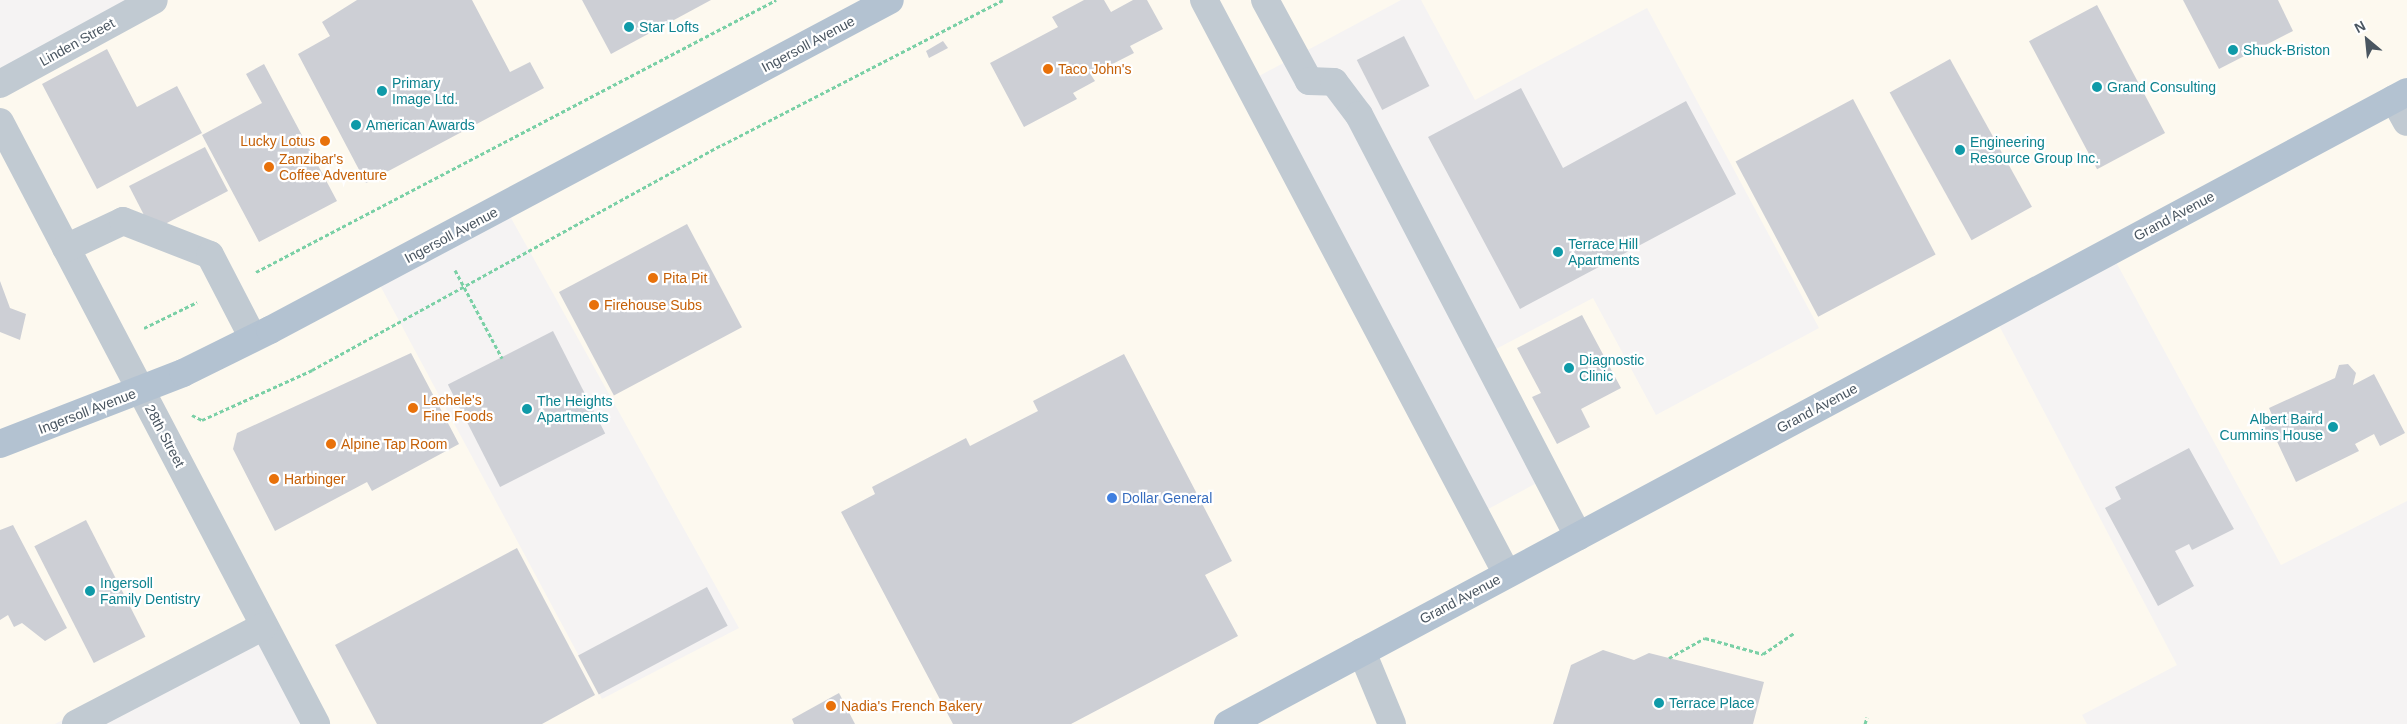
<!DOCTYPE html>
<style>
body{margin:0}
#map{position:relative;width:2407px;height:724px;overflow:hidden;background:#f5f3f3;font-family:Arial,sans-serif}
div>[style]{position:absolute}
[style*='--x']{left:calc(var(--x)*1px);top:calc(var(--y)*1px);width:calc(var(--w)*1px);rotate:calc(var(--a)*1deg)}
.commercial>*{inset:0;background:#fdf9ef}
.building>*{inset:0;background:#cdcfd5;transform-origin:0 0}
.path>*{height:3px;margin-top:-1.5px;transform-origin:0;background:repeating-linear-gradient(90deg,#7ad0a6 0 4px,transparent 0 6.5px)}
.minor>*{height:28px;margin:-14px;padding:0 14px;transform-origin:14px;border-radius:14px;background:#c1cad2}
.major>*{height:28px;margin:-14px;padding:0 14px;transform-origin:14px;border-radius:14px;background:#b3c2d1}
.dots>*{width:14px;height:14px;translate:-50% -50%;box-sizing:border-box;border:2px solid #fff;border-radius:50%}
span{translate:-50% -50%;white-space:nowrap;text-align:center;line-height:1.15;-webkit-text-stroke:4.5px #fff;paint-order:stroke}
.culture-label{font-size:14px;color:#0d838f}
.left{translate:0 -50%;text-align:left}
.right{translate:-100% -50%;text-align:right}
.street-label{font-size:14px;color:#4a5661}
.food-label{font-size:14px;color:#c56008}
.shop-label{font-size:14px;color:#366cbe}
.north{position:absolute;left:2342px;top:15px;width:50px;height:50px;-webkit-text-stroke:4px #fff;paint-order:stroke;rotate:332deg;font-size:14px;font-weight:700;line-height:20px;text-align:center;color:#4a5661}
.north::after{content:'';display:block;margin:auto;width:18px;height:22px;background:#4a5661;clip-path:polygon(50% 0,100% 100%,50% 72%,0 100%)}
</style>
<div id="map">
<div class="commercial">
<i style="clip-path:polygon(evenodd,154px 0,1401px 0,1246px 83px,1477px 515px,1559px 471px,1494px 350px,1593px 298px,1656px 415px,1819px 328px,1647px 8px,1475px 100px,1421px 0,2407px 0,2407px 501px,2281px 565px,2110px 251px,1993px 314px,2177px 665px,2082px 715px,2087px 724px,316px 724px,260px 618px,55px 724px,0 724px,0 84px,154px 0,505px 207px,739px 628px,602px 699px,375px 276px,505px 207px)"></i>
</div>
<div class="building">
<i style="clip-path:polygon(357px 0,472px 0,510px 72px,530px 62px,544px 88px,366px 183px,298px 54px,330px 36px,322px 22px)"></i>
<i style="clip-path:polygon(582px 0,711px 0,611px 54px)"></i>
<i style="clip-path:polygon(1084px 0,1104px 0,1111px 12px,1133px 0,1147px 0,1163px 29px,1130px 46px,1134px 53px,1091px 75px,1095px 81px,1073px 93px,1077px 99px,1024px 127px,990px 63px,1058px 27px,1052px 17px)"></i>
<i style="clip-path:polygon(2183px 0,2278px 0,2293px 31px,2219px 69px)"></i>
<i style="left:2097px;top:5px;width:145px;height:77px;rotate:62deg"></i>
<i style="left:1404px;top:36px;width:56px;height:53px;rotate:63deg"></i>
<i style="clip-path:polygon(943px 41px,948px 48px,929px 58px,926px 51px)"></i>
<i style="clip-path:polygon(107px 49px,137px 107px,177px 86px,202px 133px,97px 189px,42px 84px)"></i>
<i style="left:1950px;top:59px;width:169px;height:69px;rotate:61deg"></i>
<i style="clip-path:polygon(264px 64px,337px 201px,259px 242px,202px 135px,262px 103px,246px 74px)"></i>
<i style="clip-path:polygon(1521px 88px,1563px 168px,1686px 101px,1736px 194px,1520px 309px,1428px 137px)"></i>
<i style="left:1853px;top:99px;width:176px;height:133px;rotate:62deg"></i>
<i style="clip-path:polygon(205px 147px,228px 191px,165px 224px,145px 217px,129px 186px)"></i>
<i style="left:687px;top:224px;width:117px;height:145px;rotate:62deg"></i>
<i style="clip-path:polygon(0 281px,10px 308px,26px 314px,20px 340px,0 332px)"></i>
<i style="clip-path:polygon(1582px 315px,1621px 388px,1581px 409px,1590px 427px,1557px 444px,1532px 397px,1541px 393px,1517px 348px)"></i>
<i style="left:553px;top:331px;width:115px;height:118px;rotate:63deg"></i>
<i style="clip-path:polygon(411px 353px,459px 444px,372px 491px,367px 482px,275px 531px,233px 449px,237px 433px)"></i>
<i style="clip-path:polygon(1124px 354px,1232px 561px,1205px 575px,1238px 636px,1071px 724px,953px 724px,841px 512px,875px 494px,872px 487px,966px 438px,970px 446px,1038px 411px,1033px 401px)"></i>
<i style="clip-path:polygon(2348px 364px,2356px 373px,2353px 385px,2374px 374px,2405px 433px,2380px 446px,2374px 434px,2355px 444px,2359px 451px,2296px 482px,2274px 435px,2268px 438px,2260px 422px,2272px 415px,2269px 408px,2335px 378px,2339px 365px)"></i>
<i style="clip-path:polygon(2189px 448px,2234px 529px,2192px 550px,2189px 544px,2175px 551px,2194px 586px,2158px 606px,2105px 508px,2121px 499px,2115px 487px)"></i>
<i style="left:86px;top:520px;width:131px;height:58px;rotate:63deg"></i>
<i style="clip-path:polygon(13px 525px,67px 628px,45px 641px,22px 623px,14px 627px,8px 615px,0 620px,0 530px)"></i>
<i style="clip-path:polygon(517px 548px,595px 695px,542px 724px,377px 724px,335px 645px)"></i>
<i style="left:707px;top:587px;width:44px;height:146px;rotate:62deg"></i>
<i style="clip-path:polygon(1603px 650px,1634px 660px,1649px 653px,1764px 682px,1753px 724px,1553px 724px,1571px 665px)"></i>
<i style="clip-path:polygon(839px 693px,855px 724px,794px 724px,792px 719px)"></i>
</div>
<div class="path">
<i style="--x:455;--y:270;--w:100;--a:61.9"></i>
<i style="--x:256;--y:272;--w:587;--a:-27.61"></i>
<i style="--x:144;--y:328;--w:59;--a:-26.1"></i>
<i style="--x:192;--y:415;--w:11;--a:27"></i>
<i style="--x:202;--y:420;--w:121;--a:-24.4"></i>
<i style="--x:312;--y:370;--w:468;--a:-28.8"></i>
<i style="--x:722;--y:145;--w:316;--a:-27.3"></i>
<i style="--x:1669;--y:658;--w:41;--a:-29.1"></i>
<i style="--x:1705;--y:638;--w:60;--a:15.4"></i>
<i style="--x:1763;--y:654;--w:37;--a:-34"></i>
<i style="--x:1865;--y:724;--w:7;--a:-74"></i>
</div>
<div class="minor">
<i style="--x:1204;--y:0;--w:649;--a:62.17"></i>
<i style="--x:1265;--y:0;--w:92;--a:61.5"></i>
<i style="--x:1309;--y:81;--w:25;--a:2"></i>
<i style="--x:1334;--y:82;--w:41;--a:52.9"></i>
<i style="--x:1359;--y:115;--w:475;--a:62.5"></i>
<i style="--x:0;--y:84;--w:175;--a:-28.6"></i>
<i style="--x:2394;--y:99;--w:26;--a:61"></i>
<i style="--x:0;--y:122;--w:680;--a:62.3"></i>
<i style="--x:66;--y:248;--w:63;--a:-25.3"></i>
<i style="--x:123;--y:221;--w:93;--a:21.3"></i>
<i style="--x:210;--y:255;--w:93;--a:62.6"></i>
<i style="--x:1362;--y:652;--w:78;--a:67.4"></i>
<i style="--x:76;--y:724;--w:212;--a:-27.5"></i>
</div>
<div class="major">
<i style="--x:0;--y:444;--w:196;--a:-21.2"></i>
<i style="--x:183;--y:373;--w:97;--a:-26.3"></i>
<i style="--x:270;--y:330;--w:702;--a:-28.02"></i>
<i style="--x:1228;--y:724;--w:1338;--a:-28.19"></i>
</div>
<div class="dots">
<i style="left:629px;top:27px;background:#0f9aa8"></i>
<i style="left:2233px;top:50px;background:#0f9aa8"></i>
<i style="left:1048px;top:69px;background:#e8710a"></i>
<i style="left:2097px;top:87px;background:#0f9aa8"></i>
<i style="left:382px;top:91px;background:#0f9aa8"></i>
<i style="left:356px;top:125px;background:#0f9aa8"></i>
<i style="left:325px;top:141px;background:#e8710a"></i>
<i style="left:1960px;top:150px;background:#0f9aa8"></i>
<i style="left:269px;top:167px;background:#e8710a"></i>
<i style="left:1558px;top:252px;background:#0f9aa8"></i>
<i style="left:653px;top:278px;background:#e8710a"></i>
<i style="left:594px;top:305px;background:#e8710a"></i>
<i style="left:1569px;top:368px;background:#0f9aa8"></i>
<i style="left:413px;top:408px;background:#e8710a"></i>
<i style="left:527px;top:409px;background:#0f9aa8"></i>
<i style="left:2333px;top:427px;background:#0f9aa8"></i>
<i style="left:331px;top:444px;background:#e8710a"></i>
<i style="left:274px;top:479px;background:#e8710a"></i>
<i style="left:1112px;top:498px;background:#3f7fe0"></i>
<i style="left:90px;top:591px;background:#0f9aa8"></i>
<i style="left:1659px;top:703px;background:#0f9aa8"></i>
<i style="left:831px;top:706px;background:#e8710a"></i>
</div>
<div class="culture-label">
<span class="left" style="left:639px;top:27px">Star Lofts</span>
<span class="left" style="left:2243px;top:50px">Shuck-Briston</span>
<span class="left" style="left:392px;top:91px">Primary<br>Image Ltd.</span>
<span class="left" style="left:2107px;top:87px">Grand Consulting</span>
<span class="left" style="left:366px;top:125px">American Awards</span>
<span class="left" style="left:1970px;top:150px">Engineering<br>Resource Group Inc.</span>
<span class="left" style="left:1568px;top:252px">Terrace Hill<br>Apartments</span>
<span class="left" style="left:1579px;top:368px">Diagnostic<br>Clinic</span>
<span class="left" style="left:537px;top:409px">The Heights<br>Apartments</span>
<span class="right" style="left:2323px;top:427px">Albert Baird<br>Cummins House</span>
<span class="left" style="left:100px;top:591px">Ingersoll<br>Family Dentistry</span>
<span class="left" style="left:1669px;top:703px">Terrace Place</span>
</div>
<div class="street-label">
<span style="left:77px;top:42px;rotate:-29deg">Linden Street</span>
<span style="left:808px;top:44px;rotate:-28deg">Ingersoll Avenue</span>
<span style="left:2174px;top:216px;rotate:-28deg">Grand Avenue</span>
<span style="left:451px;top:235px;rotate:-28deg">Ingersoll Avenue</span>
<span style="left:1817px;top:408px;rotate:-28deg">Grand Avenue</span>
<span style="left:87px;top:411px;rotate:-21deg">Ingersoll Avenue</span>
<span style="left:165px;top:436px;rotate:62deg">28th Street</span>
<span style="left:1460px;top:599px;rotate:-28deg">Grand Avenue</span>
</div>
<div class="food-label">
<span class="left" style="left:1058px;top:69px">Taco John's</span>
<span class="right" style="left:315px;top:141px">Lucky Lotus</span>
<span class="left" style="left:279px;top:167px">Zanzibar's<br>Coffee Adventure</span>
<span class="left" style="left:663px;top:278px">Pita Pit</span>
<span class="left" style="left:604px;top:305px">Firehouse Subs</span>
<span class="left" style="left:423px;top:408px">Lachele's<br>Fine Foods</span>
<span class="left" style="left:341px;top:444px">Alpine Tap Room</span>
<span class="left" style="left:284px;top:479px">Harbinger</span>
<span class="left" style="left:841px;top:706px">Nadia's French Bakery</span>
</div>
<div class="shop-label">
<span class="left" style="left:1122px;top:498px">Dollar General</span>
</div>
<div class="north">N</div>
</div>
